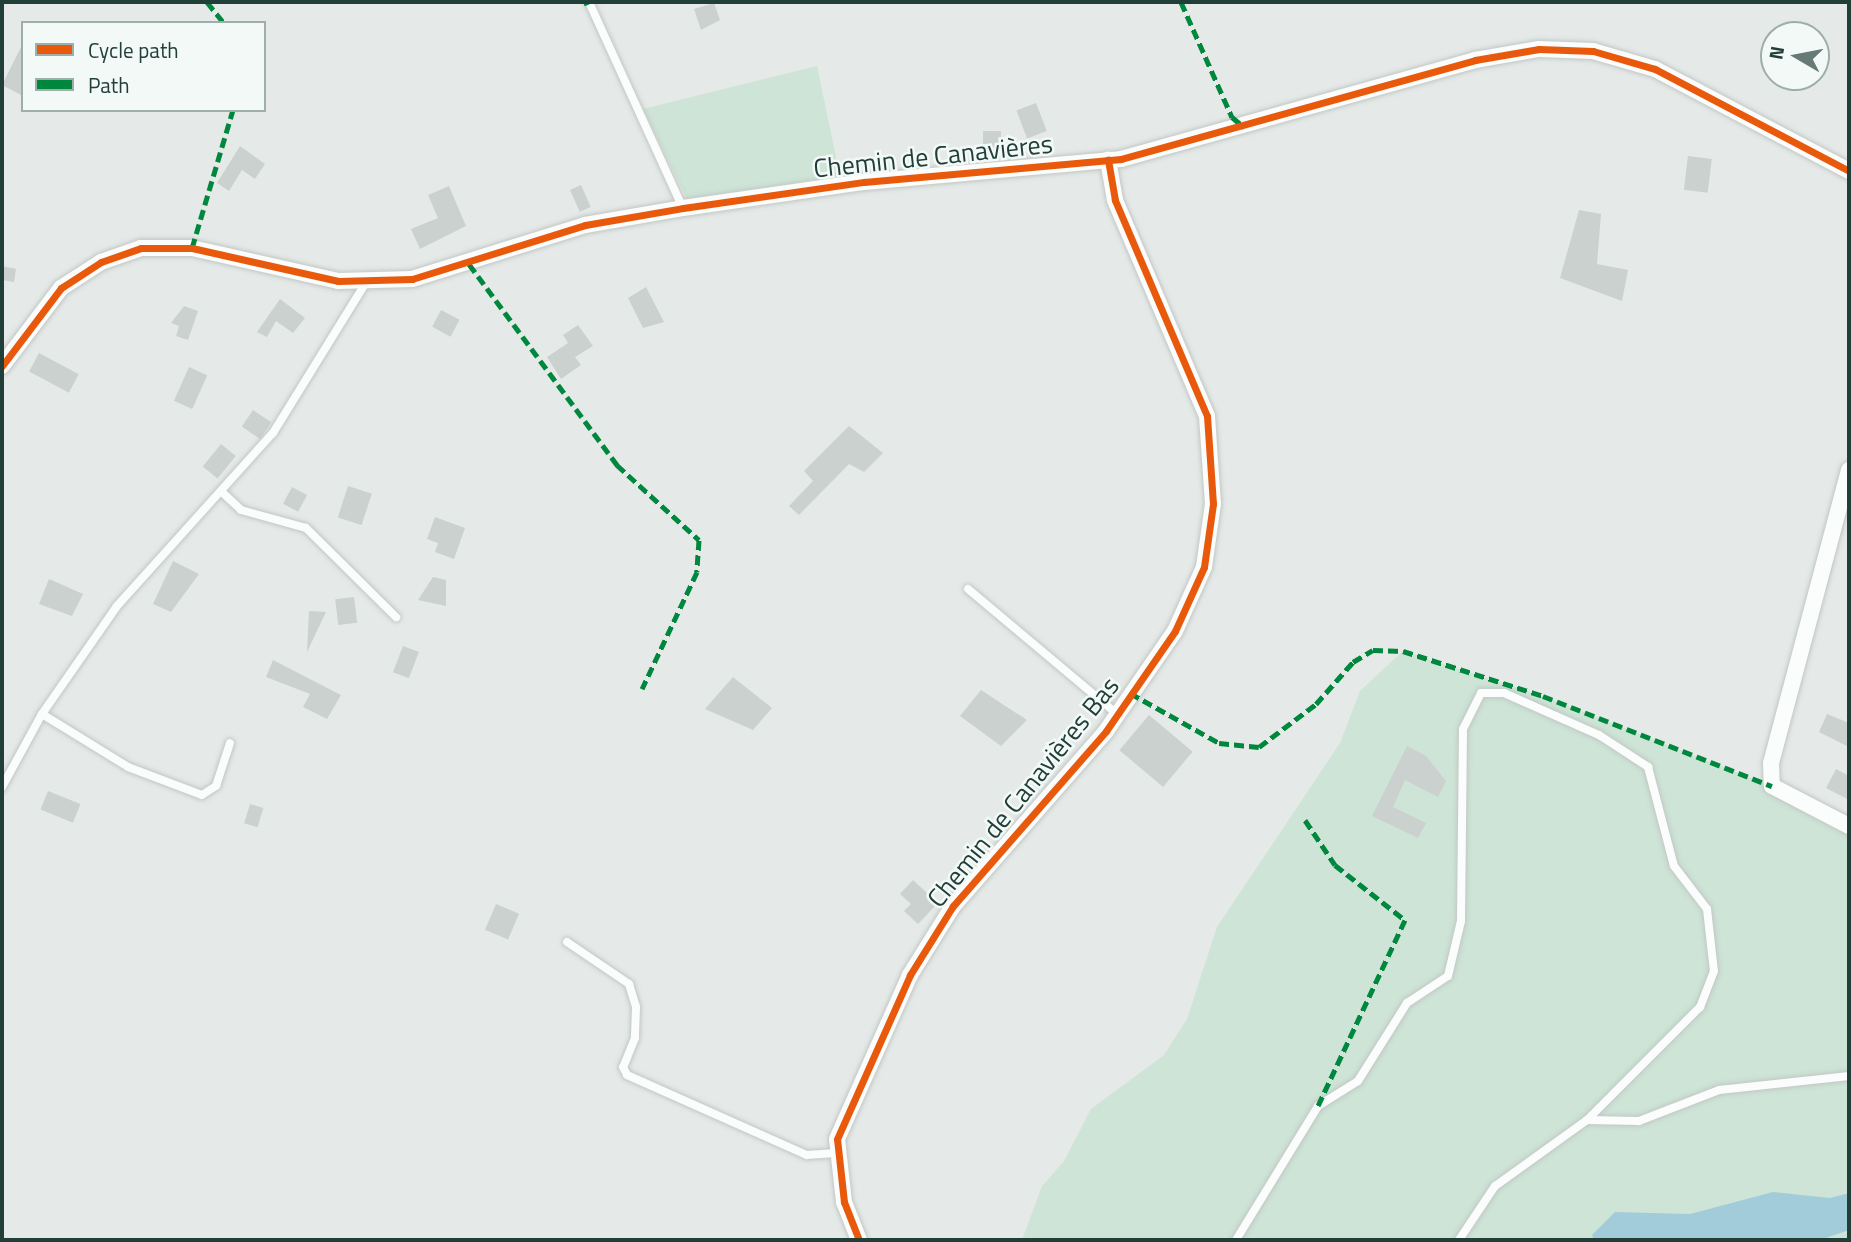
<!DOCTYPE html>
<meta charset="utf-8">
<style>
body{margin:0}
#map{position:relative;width:1851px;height:1242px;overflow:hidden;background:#e5eae8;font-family:"Titillium Web",sans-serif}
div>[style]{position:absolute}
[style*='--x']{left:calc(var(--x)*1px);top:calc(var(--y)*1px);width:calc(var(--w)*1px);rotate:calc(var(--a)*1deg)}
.green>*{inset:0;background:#cde4d6}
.water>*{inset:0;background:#a3ccda}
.building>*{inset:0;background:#cbd1cf;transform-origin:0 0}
.roads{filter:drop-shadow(0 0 2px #c2c7c5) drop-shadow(0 0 2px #c2c7c5)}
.lane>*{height:8px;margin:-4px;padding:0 4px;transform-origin:4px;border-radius:4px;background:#fbfcfc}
.street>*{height:16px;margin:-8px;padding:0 8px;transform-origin:8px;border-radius:8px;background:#fbfcfc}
.quiet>*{height:5px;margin-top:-2.5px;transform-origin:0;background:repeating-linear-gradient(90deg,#00873e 0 10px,transparent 0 15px)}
.cycleway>*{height:7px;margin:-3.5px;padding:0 3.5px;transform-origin:3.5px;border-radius:3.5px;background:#e8590c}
span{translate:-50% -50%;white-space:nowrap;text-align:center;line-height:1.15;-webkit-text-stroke:5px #f2f9f6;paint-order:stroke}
.street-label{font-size:26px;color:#213e39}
.frame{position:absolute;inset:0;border:4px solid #213e39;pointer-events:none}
.legend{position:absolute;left:21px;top:21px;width:245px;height:91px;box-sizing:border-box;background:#f2f9f6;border:2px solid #9eaeaa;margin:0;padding:9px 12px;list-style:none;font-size:21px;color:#213e39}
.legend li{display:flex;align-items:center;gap:14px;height:35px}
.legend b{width:35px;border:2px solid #9eaeaa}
.north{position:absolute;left:1760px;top:21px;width:70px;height:70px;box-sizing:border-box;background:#f2f9f6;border:2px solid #9eaeaa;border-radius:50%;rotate:280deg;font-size:19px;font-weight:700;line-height:28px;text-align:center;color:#213e39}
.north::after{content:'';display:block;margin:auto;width:24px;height:32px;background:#667a76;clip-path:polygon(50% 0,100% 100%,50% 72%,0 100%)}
</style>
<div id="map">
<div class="green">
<i style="clip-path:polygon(817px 66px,840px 176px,687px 199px,643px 109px)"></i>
<i style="clip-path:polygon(1403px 651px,1543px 696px,1772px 786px,1849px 826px,1849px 1240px,1022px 1240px,1042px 1186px,1064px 1161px,1091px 1109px,1164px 1055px,1187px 1019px,1217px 927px,1340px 743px,1360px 691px)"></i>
</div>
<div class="water">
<i style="clip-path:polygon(1773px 1192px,1830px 1198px,1849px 1193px,1849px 1230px,1820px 1240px,1594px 1240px,1592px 1235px,1615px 1212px,1690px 1214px)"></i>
</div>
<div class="building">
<i style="clip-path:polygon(714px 3px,720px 20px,701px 30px,694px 9px)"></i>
<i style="clip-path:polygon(23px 43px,23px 96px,2px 85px)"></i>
<i style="left:1036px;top:103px;width:30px;height:21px;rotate:69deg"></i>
<i style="left:983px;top:131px;width:18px;height:17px"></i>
<i style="clip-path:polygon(240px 146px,265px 164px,255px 179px,242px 170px,229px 191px,217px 183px)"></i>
<i style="left:1688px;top:156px;width:24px;height:34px;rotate:7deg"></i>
<i style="left:581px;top:185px;width:24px;height:12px;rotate:66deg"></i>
<i style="clip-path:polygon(449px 186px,466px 226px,420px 249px,411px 229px,438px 218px,428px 195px)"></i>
<i style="clip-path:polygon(1579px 210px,1601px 214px,1597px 264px,1628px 270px,1622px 301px,1560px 278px)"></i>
<i style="clip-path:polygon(2px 266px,16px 269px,14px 282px,2px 280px)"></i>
<i style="clip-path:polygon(646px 287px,664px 322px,643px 328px,628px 298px)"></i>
<i style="clip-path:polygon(280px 299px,305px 318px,293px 333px,276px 321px,267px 337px,257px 332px)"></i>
<i style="clip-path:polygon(184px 306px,198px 311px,188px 340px,176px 336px,179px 326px,171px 323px)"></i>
<i style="left:441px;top:310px;width:21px;height:19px;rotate:28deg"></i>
<i style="clip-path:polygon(578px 325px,593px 346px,575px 357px,581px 365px,561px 379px,547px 357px,568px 343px,563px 335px)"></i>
<i style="left:39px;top:353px;width:45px;height:21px;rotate:28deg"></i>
<i style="left:189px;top:367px;width:20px;height:37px;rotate:24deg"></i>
<i style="left:253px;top:410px;width:22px;height:20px;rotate:34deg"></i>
<i style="clip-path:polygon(849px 426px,883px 453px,864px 472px,849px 464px,799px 515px,789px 506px,813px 481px,804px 471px)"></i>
<i style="left:221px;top:444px;width:19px;height:29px;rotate:39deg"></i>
<i style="left:348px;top:486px;width:25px;height:33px;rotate:18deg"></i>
<i style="left:292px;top:487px;width:17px;height:19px;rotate:28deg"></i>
<i style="clip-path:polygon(435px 517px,465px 528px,454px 559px,435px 552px,438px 543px,427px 539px)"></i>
<i style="clip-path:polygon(173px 561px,199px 574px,171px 612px,153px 604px)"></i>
<i style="clip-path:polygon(433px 577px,446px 580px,446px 606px,418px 600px)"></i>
<i style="clip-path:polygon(49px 579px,83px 594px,72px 616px,39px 604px)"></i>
<i style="left:354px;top:597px;width:26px;height:19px;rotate:83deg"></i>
<i style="clip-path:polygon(309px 611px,326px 612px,307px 652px)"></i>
<i style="left:403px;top:646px;width:17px;height:28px;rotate:21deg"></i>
<i style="clip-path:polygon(273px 660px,341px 695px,327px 719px,303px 707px,310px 694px,266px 677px)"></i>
<i style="clip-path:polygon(733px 677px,772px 708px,753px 730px,705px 709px)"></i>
<i style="clip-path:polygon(981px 690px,1027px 720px,1001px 746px,960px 716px)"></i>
<i style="clip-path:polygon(1827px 714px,1849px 723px,1849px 747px,1819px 732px)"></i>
<i style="left:1149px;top:715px;width:57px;height:46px;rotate:40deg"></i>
<i style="clip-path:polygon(1407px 746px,1426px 756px,1446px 781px,1438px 797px,1405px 780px,1393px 807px,1426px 823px,1418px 838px,1372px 816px)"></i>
<i style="clip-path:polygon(1836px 769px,1849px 776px,1849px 800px,1826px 788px)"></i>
<i style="left:48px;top:791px;width:35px;height:20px;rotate:22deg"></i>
<i style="left:250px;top:804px;width:14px;height:20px;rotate:17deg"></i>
<i style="clip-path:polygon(913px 880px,938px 903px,918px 924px,904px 911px,911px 904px,900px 894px)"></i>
<i style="left:496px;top:904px;width:25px;height:28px;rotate:23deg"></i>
</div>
<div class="roads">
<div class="lane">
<i style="--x:589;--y:2;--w:226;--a:65.5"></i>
<i style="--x:224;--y:494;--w:23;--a:43"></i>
<i style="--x:241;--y:510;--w:67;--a:15.5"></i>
<i style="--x:306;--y:528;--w:127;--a:44.7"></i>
<i style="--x:968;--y:589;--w:194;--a:40"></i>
<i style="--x:42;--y:714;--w:101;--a:31.6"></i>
<i style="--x:128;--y:767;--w:79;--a:20.7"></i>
<i style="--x:202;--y:795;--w:17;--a:-33"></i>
<i style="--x:216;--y:786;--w:45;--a:-72"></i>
<i style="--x:2;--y:787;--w:83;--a:-61.3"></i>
<i style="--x:42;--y:714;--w:131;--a:-55.2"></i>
<i style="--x:117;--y:606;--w:233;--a:-48"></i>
<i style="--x:273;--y:433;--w:175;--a:-58.3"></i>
<i style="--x:567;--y:942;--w:75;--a:34.1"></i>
<i style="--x:629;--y:984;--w:24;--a:73"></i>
<i style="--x:636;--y:1007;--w:31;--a:92"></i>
<i style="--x:635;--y:1038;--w:31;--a:112"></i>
<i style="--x:623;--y:1067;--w:9;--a:63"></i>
<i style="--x:627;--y:1075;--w:197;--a:24"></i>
<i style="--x:807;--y:1155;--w:32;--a:-4"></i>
<i style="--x:1587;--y:1120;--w:52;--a:1.1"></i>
<i style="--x:1639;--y:1121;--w:86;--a:-21.2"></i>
<i style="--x:1719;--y:1090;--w:131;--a:-6.1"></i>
<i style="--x:1236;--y:1240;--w:157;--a:-58.5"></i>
<i style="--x:1318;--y:1106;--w:47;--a:-32"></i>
<i style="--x:1358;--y:1081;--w:92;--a:-57.9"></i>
<i style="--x:1407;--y:1003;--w:49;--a:-33.4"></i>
<i style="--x:1448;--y:976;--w:57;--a:-76.7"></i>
<i style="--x:1461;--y:921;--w:192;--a:-89.4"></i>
<i style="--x:1463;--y:729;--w:40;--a:-63.4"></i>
<i style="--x:1481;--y:693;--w:23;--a:0"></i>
<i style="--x:1504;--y:693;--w:104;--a:23.9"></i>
<i style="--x:1599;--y:735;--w:59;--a:33.1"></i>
<i style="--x:1648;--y:767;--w:102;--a:75.3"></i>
<i style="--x:1674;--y:866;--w:54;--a:52.5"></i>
<i style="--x:1707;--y:909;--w:62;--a:83.6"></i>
<i style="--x:1714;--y:971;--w:39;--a:111"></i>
<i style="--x:1700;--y:1007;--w:160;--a:135"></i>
<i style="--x:1587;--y:1120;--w:113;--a:144.3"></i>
<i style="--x:1495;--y:1186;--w:65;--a:123.7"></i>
</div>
<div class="street">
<i style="--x:2;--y:366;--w:98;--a:-52.9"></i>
<i style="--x:61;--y:288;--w:48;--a:-33"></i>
<i style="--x:101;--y:262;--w:42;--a:-19.3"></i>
<i style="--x:141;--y:248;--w:51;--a:0"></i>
<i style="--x:192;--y:248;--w:150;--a:12.7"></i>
<i style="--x:338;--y:281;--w:74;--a:-1.5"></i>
<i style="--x:412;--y:279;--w:181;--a:-17.3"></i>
<i style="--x:585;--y:225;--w:99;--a:-9.8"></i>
<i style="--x:683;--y:208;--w:183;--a:-8.2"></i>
<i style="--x:864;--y:182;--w:258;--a:-5.1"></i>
<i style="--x:1121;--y:159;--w:368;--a:-15.6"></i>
<i style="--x:1475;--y:60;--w:65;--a:-9.8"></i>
<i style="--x:1539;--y:49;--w:54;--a:2.1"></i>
<i style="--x:1593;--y:51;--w:65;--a:16.2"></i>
<i style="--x:1655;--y:69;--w:219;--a:27.7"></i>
<i style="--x:1849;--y:470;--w:303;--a:104.9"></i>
<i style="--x:1771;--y:763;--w:23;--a:88"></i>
<i style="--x:1772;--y:786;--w:87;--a:27.5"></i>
<i style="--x:859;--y:1240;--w:41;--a:-111.5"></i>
<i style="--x:844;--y:1202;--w:63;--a:-96.3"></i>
<i style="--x:837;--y:1139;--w:180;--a:-66"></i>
<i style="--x:910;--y:975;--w:81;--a:-58.1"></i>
<i style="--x:953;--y:906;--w:232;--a:-48.8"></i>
<i style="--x:1106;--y:731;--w:121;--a:-55.4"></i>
<i style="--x:1175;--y:631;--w:70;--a:-65.6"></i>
<i style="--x:1204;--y:567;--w:64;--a:-81.9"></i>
<i style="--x:1213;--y:504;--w:88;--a:-93.9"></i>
<i style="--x:1207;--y:416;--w:235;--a:-113.1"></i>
<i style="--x:1115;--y:200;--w:41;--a:-99.9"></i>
</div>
</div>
<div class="quiet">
<i style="--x:207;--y:2;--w:27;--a:51"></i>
<i style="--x:586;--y:2;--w:3;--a:72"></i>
<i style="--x:1181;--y:2;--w:126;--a:66.1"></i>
<i style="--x:1232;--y:117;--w:16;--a:40"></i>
<i style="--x:192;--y:248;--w:144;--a:-73.5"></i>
<i style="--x:469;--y:264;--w:250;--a:53.6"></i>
<i style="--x:617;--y:465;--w:111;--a:42.4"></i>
<i style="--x:699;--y:540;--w:32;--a:94"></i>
<i style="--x:697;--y:572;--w:129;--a:115.2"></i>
<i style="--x:1130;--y:693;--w:102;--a:29.3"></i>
<i style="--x:1219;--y:743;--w:40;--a:5.7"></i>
<i style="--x:1259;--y:747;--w:71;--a:-37"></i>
<i style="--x:1316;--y:704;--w:56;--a:-48.6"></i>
<i style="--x:1353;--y:662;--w:23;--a:-31"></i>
<i style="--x:1373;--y:650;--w:30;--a:2"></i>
<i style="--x:1403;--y:651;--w:147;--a:17.8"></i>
<i style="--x:1543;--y:696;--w:246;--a:21.5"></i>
<i style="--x:1305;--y:820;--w:54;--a:56.3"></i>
<i style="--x:1335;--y:865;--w:89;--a:38.2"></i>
<i style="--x:1405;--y:920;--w:205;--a:115.1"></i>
</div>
<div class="cycleway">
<i style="--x:2;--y:366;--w:98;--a:-52.9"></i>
<i style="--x:61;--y:288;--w:48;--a:-33"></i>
<i style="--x:101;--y:262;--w:42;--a:-19.3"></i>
<i style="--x:141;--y:248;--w:51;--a:0"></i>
<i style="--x:192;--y:248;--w:150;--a:12.7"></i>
<i style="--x:338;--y:281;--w:74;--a:-1.5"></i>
<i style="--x:412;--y:279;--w:181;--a:-17.3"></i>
<i style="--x:585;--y:225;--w:99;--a:-9.8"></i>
<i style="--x:683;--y:208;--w:183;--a:-8.2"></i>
<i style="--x:864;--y:182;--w:258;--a:-5.1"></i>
<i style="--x:1121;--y:159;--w:368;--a:-15.6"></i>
<i style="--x:1475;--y:60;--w:65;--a:-9.8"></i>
<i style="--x:1539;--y:49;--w:54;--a:2.1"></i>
<i style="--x:1593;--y:51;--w:65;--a:16.2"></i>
<i style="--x:1655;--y:69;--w:219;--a:27.7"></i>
<i style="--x:859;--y:1240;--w:41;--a:-111.5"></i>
<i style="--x:844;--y:1202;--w:63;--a:-96.3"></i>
<i style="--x:837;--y:1139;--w:180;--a:-66"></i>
<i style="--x:910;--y:975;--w:81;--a:-58.1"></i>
<i style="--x:953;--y:906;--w:232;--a:-48.8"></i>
<i style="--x:1106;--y:731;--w:121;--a:-55.4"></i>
<i style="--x:1175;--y:631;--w:70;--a:-65.6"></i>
<i style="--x:1204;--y:567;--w:64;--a:-81.9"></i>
<i style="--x:1213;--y:504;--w:88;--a:-93.9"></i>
<i style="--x:1207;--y:416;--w:235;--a:-113.1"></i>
<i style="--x:1115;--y:200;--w:41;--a:-99.9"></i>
</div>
<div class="street-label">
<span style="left:933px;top:156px;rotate:-6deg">Chemin de Canavières</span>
<span style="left:1023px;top:792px;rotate:-51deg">Chemin de Canavières Bas</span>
</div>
<div class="frame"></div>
<ul class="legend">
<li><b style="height:9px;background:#e8590c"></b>Cycle path</li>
<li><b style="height:9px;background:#00873e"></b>Path</li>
</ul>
<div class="north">N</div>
</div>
